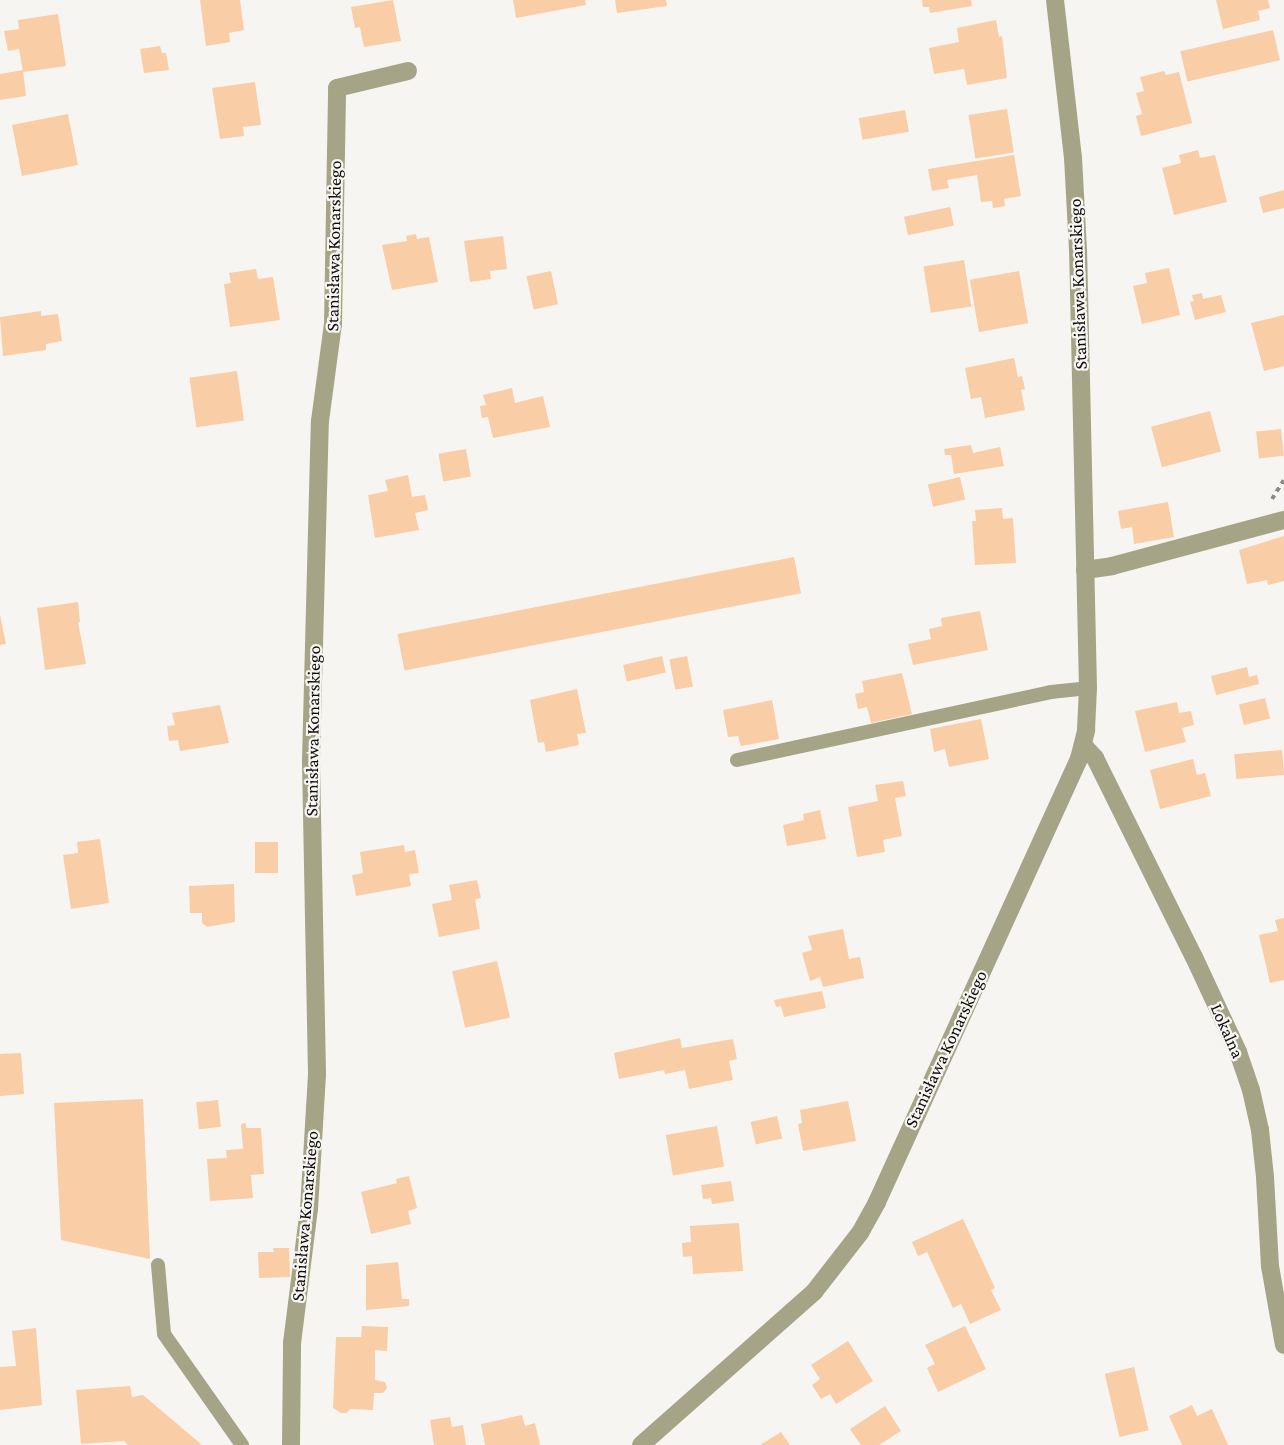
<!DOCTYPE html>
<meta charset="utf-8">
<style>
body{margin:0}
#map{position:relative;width:1284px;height:1445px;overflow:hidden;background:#f7f5f1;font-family:"Crimson Pro",serif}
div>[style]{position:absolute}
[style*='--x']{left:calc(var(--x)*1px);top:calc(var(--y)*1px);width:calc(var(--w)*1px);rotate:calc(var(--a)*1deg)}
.building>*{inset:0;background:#f9cda5;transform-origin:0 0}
.path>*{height:4px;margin-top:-2px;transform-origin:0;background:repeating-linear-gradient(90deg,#8c8a88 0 4.5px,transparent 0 9px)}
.service>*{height:14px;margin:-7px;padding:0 7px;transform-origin:7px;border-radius:7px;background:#a6a487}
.minor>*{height:18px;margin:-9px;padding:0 9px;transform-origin:9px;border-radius:9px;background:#a6a487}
.tertiary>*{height:18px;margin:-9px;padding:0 9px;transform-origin:9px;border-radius:9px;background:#a6a487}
span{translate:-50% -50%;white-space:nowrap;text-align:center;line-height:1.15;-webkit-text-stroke:4.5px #f7f5f1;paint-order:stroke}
.street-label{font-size:18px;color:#0d0c0b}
</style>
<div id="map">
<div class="building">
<i style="clip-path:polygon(200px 0,240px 0,244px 30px,229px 33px,230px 42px,206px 46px)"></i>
<i style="clip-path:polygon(393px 0,401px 41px,364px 47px,360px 27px,355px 28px,351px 7px)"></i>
<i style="clip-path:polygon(513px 0,585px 0,586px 5px,516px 18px)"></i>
<i style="clip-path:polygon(615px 0,666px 0,667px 6px,617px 13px)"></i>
<i style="clip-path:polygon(922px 0,971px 0,972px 6px,930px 13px,929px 7px,923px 7px)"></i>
<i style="clip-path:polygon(1216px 0,1268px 0,1270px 8px,1258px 11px,1260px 20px,1223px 29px)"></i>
<i style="clip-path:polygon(58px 14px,66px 66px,23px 72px,19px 49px,8px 51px,4px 31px,19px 29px,18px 20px)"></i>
<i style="clip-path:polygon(996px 20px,999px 37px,1002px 36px,1007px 78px,967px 85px,964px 69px,934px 74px,929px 48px,959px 42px,957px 28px)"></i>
<i style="left:1273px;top:30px;width:31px;height:95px;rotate:77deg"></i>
<i style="clip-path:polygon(160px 46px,162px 53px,166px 53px,169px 70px,144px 73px,140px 49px)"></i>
<i style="clip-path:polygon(23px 70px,26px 96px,0 100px,0 74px)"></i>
<i style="clip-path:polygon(1164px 71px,1166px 75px,1179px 72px,1192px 123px,1141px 136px,1136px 116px,1142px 114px,1136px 93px,1144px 91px,1140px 77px)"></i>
<i style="clip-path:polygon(255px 82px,261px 125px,243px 127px,244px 136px,220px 139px,212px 88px)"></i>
<i style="left:1007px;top:109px;width:44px;height:39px;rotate:81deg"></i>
<i style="left:905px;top:110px;width:22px;height:47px;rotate:80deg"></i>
<i style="left:68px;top:114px;width:52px;height:57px;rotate:79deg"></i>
<i style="clip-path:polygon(1198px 150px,1200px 158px,1215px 155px,1227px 202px,1174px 215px,1162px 168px,1181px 163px,1179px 155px)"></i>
<i style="clip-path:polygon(1014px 155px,1021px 196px,1004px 199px,1005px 206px,993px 208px,992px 201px,981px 202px,977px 175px,947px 180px,949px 188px,932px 191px,928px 169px)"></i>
<i style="clip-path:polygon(1284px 190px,1284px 208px,1263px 213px,1259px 197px)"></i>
<i style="left:950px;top:207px;width:19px;height:47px;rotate:78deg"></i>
<i style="clip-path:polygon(416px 234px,417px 239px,429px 237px,438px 282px,392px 290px,382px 245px,407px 241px,406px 236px)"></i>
<i style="clip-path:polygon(503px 236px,507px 269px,490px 271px,491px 279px,470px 282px,464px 241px)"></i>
<i style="left:964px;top:260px;width:47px;height:41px;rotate:81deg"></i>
<i style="clip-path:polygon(1169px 268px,1180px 315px,1142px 324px,1133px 286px,1147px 283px,1145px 273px)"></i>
<i style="clip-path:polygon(256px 269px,258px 279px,273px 277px,280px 320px,230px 327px,224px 284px,231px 283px,229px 273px)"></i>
<i style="left:551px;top:271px;width:34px;height:25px;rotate:78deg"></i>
<i style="left:1019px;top:271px;width:53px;height:50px;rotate:80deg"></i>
<i style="clip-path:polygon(1202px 293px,1203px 299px,1221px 295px,1226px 312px,1195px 320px,1190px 302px,1194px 301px,1192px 295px)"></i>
<i style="clip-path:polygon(41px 311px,41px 316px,58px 314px,62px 341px,46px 344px,46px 350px,3px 356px,0 317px)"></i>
<i style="clip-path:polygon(1284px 315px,1284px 366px,1264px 371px,1251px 323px)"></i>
<i style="clip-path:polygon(1014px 358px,1018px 377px,1022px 376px,1025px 389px,1021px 390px,1025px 410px,985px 418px,981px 397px,971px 399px,965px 368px)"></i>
<i style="left:237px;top:371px;width:50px;height:48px;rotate:82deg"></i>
<i style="clip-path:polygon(512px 388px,515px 403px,543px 396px,550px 427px,493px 438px,488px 417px,482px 418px,480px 406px,486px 405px,483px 395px)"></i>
<i style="left:1210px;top:411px;width:42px;height:61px;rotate:75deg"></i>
<i style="left:1281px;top:429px;width:27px;height:25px;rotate:84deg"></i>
<i style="clip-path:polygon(971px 445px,973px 453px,1000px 447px,1004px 466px,954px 474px,951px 455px,945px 455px,944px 449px)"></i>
<i style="left:466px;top:449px;width:28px;height:28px;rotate:80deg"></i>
<i style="clip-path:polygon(408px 475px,412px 497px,425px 495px,428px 510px,415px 513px,419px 530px,375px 538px,368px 495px,388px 491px,385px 480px)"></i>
<i style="left:960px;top:477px;width:23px;height:33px;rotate:77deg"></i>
<i style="clip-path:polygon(1168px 502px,1174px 537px,1134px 544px,1132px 527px,1121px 529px,1118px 511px)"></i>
<i style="clip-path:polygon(1002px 508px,1003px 519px,1013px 518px,1016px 563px,975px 565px,972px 521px,976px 521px,975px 510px)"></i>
<i style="clip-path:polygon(1284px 536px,1284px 581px,1268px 585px,1267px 580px,1247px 584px,1239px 550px)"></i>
<i style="left:794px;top:557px;width:37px;height:404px;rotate:79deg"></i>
<i style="clip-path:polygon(78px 602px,80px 622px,78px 622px,86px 664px,45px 670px,37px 608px)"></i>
<i style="clip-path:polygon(980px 611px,988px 650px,913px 665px,908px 644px,931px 639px,929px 629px,942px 626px,941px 618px)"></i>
<i style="clip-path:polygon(0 615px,6px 644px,0 645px)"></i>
<i style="left:662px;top:656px;width:17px;height:40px;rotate:77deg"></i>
<i style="left:687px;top:656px;width:31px;height:18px;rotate:79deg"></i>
<i style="clip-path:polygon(1247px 667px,1249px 677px,1257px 675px,1259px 684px,1216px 695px,1211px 676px)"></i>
<i style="clip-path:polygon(902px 673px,912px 714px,871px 723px,867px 707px,858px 709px,855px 694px,864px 692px,862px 681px)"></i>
<i style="clip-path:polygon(577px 689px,586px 733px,577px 734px,579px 745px,546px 752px,544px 742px,538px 743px,530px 700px)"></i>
<i style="left:1265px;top:698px;width:21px;height:27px;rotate:76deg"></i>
<i style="clip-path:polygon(772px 700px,779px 739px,741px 746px,738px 736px,728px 737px,723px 710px)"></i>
<i style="clip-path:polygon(1177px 702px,1179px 713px,1191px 711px,1194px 725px,1182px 728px,1186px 742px,1145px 752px,1135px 711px)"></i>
<i style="clip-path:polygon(220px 705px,229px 743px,180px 751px,178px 740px,169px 741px,167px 726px,175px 725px,172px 713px)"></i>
<i style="clip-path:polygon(981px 719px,989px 759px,949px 767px,945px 749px,934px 752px,930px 729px)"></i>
<i style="left:1282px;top:750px;width:25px;height:48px;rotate:85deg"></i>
<i style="clip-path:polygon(1193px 759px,1197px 775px,1205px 773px,1211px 796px,1160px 809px,1150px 770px)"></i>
<i style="clip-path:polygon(903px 781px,906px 796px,895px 798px,902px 836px,883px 840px,885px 852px,857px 857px,848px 807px,878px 801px,875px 785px)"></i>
<i style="clip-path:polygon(820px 810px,826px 839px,787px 846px,783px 825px,804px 820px,803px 814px)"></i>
<i style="clip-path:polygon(100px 839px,109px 903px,71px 909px,63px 855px,78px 853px,77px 842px)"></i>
<i style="left:255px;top:842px;width:23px;height:31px"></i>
<i style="clip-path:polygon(404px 845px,405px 852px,415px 850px,419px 873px,409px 874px,411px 886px,356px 896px,352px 875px,363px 873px,360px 852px)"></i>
<i style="clip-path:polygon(477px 880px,481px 898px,475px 899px,480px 929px,439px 937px,432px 904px,452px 900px,449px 885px)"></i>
<i style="clip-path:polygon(234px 884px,235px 922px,207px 927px,202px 923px,202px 913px,190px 913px,189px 886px)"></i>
<i style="clip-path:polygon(1284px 918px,1284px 980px,1270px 983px,1259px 935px,1278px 931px,1275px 920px)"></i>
<i style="clip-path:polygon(843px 929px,849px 959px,860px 957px,864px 978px,823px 987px,820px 977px,810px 981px,802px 953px,812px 950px,808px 936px)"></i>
<i style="left:497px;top:961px;width:58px;height:46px;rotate:77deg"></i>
<i style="clip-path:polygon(822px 991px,826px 1008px,784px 1017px,781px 1006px,776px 1007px,774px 1000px)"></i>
<i style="clip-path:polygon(680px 1038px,682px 1048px,733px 1039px,737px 1059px,729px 1061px,733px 1080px,689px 1089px,685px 1070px,665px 1074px,664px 1070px,619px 1079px,614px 1053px)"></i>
<i style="clip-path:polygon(21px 1053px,24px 1094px,0 1096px,0 1054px)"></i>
<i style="clip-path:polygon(143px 1099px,150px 1259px,61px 1240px,54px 1103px)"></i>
<i style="left:218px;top:1100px;width:27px;height:22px;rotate:84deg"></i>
<i style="clip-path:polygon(848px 1101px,856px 1141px,803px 1151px,798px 1124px,802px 1123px,800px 1110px)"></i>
<i style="left:777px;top:1116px;width:23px;height:27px;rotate:77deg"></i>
<i style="clip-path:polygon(246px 1123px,246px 1128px,261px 1128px,264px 1174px,251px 1175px,253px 1198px,210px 1201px,207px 1159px,227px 1158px,226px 1150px,243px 1149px,241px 1124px)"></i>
<i style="left:717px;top:1126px;width:41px;height:52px;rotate:80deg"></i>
<i style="clip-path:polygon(409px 1176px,417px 1208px,408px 1211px,411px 1224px,371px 1234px,361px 1192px,397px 1183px,396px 1179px)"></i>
<i style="clip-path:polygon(731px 1181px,734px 1201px,712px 1204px,711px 1198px,703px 1199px,701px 1185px)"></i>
<i style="clip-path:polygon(963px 1219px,995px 1288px,991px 1290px,1001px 1310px,970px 1324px,961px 1304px,953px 1308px,927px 1252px,918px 1256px,912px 1242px)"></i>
<i style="clip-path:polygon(739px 1223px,743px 1271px,693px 1274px,692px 1256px,683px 1257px,682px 1243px,691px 1242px,690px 1226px)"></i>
<i style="clip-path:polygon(273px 1248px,289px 1248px,290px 1277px,259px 1278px,258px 1252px,274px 1252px)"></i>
<i style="clip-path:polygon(398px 1262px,402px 1299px,409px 1299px,409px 1306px,366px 1310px,366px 1265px)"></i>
<i style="clip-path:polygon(362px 1326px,388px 1327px,387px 1351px,375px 1350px,375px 1380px,385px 1382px,387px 1388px,383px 1393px,374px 1393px,373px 1410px,350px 1409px,347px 1413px,341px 1413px,333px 1408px,336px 1337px,361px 1337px)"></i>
<i style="clip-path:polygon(965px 1326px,986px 1369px,938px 1392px,927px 1368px,935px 1364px,925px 1345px)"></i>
<i style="clip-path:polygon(36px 1328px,42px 1405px,0 1410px,0 1367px,16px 1366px,12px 1331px)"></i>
<i style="clip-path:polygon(848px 1341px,873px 1381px,836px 1404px,830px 1394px,821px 1399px,812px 1385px,820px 1379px,811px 1365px)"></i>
<i style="left:1134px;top:1367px;width:65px;height:30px;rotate:77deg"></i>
<i style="clip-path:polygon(130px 1386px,132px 1397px,143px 1395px,202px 1445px,128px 1445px,124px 1441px,81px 1444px,76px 1390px)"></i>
<i style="clip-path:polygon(1192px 1405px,1197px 1416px,1212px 1409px,1228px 1445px,1182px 1445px,1169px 1416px)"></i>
<i style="clip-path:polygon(885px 1406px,901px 1431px,879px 1445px,861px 1445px,850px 1429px)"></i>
<i style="clip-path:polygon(522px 1415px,525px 1426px,535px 1423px,540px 1445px,485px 1445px,481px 1424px)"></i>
<i style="clip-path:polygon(450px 1417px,452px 1427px,463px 1425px,466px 1445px,434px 1445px,430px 1420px)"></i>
<i style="clip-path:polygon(781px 1432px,790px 1445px,760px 1445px)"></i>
</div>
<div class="path">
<i style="--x:1272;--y:499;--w:22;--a:-58"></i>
</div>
<div class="service">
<i style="--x:737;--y:760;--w:321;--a:-12.2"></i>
<i style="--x:1051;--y:692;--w:37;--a:-6"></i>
<i style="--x:158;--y:1265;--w:69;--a:85"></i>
<i style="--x:164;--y:1334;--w:136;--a:54.9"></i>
</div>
<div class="minor">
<i style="--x:1085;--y:570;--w:27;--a:-8"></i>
<i style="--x:1112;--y:566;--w:178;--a:-15"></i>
<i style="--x:1083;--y:745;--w:18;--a:47"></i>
<i style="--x:1095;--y:758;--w:222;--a:63.6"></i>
<i style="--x:1194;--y:957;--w:105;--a:65.1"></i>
<i style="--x:1238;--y:1052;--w:40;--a:71.1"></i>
<i style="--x:1251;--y:1090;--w:41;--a:77.3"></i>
<i style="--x:1260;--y:1130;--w:47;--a:83.9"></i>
<i style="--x:1265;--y:1177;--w:89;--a:86.8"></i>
<i style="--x:1270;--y:1266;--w:80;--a:80"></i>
<i style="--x:291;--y:1445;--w:102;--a:-89.4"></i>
<i style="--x:292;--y:1343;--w:135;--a:-82.8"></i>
<i style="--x:309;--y:1209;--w:135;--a:-86.6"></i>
<i style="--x:317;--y:1074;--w:314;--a:-91.1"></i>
<i style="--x:311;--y:760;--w:339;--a:-88.5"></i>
<i style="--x:320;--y:421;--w:98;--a:-82.4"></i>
<i style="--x:333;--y:324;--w:236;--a:-89"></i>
<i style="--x:337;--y:88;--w:73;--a:-13.5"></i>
</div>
<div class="tertiary">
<i style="--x:641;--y:1445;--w:231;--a:-41.5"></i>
<i style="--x:814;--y:1292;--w:75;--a:-52.1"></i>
<i style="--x:860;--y:1233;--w:35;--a:-61"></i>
<i style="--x:877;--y:1202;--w:487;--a:-65.5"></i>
<i style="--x:1079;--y:759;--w:30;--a:-76"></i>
<i style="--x:1086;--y:730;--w:42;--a:-87.3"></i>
<i style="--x:1088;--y:688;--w:438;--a:-91.3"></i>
<i style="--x:1078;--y:250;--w:92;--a:-93.1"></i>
<i style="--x:1073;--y:158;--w:159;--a:-96.5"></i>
</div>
<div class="street-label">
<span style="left:334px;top:246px;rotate:-89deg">Stanisława Konarskiego</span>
<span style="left:1078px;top:284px;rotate:-92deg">Stanisława Konarskiego</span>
<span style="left:313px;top:731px;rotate:-89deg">Stanisława Konarskiego</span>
<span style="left:1227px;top:1031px;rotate:66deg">Lokalna</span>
<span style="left:946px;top:1049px;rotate:-65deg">Stanisława Konarskiego</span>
<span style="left:305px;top:1216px;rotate:-85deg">Stanisława Konarskiego</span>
</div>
</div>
